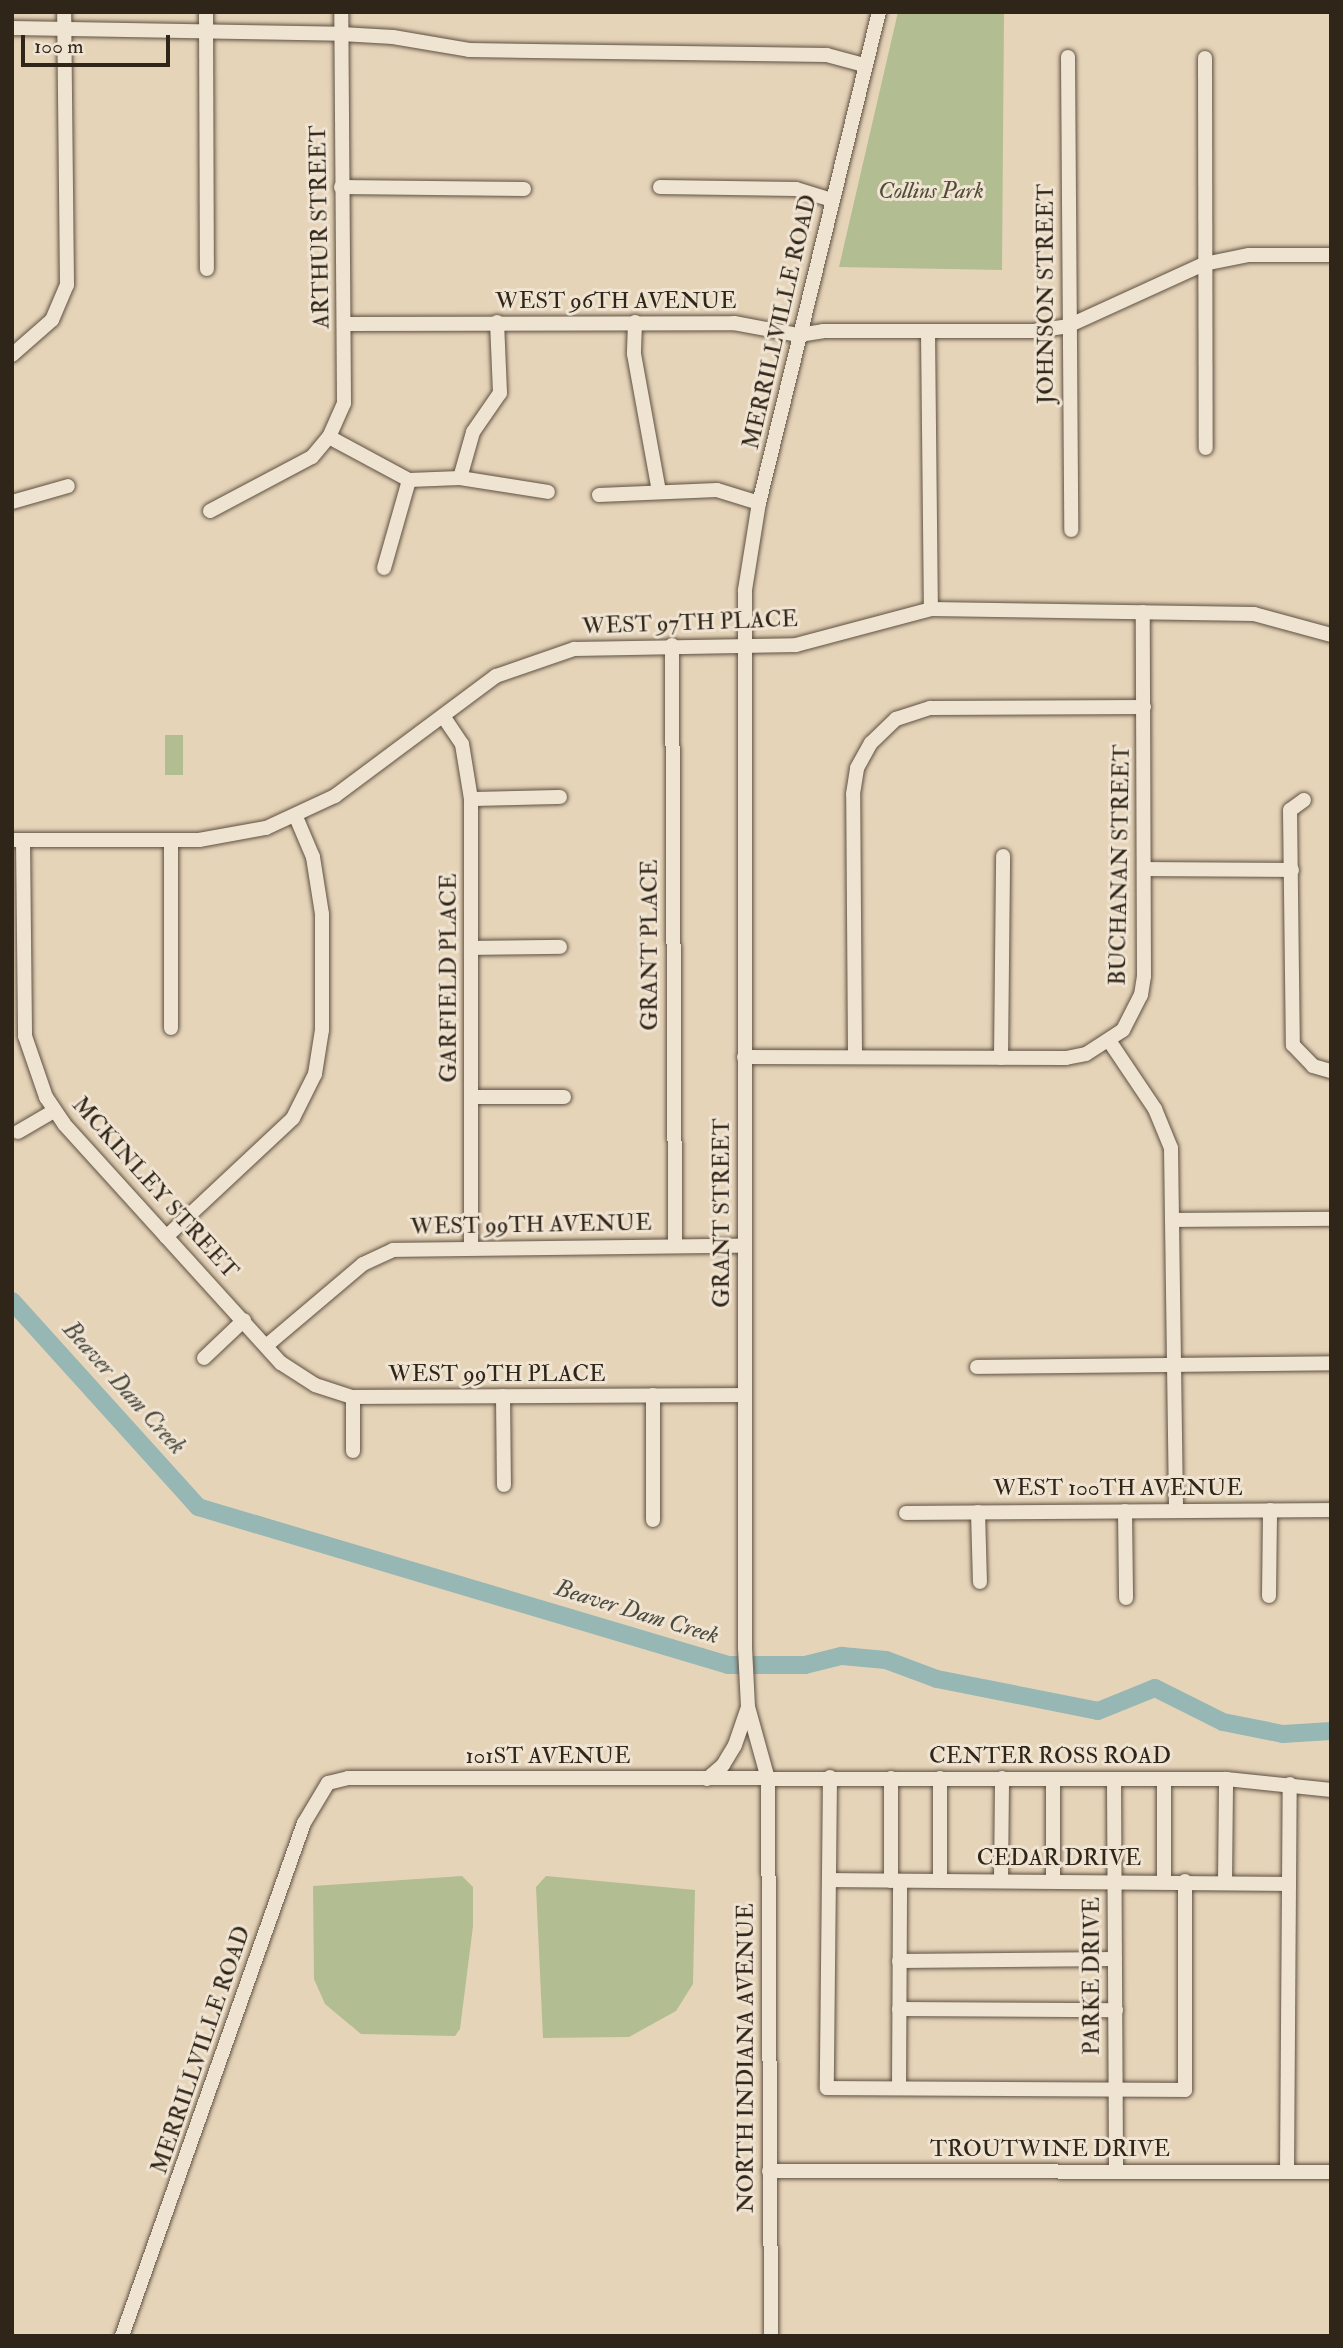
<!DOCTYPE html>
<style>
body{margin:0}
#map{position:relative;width:1343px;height:2348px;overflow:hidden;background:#e6d4b9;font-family:"IM FELL Double Pica",serif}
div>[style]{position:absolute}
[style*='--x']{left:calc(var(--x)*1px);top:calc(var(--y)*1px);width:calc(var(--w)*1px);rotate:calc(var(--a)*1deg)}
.green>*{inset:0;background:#b2bd91;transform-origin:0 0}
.river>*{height:18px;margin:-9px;padding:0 9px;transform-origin:9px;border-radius:9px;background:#97b7b5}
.roads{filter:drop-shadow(0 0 2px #5e5141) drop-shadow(0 0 2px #5e5141)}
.minor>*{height:14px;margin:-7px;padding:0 7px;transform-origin:7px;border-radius:7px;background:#efe3d2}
span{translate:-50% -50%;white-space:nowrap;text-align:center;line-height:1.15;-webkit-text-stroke:6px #efe3d2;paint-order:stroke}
.park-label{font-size:23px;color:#504b37;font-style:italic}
.street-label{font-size:23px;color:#302519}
.water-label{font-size:24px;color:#4a4a40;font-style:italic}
.frame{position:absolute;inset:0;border:14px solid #302519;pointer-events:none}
.scale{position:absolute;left:21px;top:35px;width:149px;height:32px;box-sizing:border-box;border:4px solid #302519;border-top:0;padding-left:9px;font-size:21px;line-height:24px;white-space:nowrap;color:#302519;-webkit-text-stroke:5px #efe3d2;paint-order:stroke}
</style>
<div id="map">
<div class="green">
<i style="clip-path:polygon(898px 12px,1004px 12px,1002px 270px,839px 267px)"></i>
<i style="left:165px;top:735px;width:18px;height:40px"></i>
<i style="clip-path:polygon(462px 1876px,473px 1887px,473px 1926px,460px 2029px,455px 2036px,361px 2034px,325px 2004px,314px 1979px,313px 1886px)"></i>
<i style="clip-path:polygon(546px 1876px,695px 1890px,693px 1984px,676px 2011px,629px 2037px,543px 2038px,536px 1887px)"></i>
</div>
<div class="river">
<i style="--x:12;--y:1301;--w:278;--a:47.9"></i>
<i style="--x:198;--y:1507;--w:553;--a:16.6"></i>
<i style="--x:728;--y:1665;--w:77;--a:0"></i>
<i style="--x:805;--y:1665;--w:38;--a:-14"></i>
<i style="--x:842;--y:1656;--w:44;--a:5.2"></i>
<i style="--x:886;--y:1660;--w:54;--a:20.4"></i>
<i style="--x:937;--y:1679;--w:164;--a:11.2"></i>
<i style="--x:1098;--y:1711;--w:61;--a:-22"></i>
<i style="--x:1155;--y:1688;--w:76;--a:26.6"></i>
<i style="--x:1223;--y:1722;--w:61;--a:11.3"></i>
<i style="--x:1283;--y:1734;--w:48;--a:-3.6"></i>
</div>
<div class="roads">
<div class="minor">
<i style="--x:206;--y:12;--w:257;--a:89.8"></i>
<i style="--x:12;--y:28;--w:329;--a:1"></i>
<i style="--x:341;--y:34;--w:52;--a:3.3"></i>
<i style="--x:393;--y:37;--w:77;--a:9.7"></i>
<i style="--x:469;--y:50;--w:358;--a:0.8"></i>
<i style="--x:827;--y:55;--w:39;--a:15"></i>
<i style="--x:1068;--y:57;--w:473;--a:89.6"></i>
<i style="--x:1205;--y:58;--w:390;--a:89.9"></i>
<i style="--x:341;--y:187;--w:183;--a:0.6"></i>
<i style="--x:660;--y:187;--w:136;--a:0.8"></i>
<i style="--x:796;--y:189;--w:38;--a:17"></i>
<i style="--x:635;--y:322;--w:32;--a:92"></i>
<i style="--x:634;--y:354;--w:140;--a:79.7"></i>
<i style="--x:346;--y:324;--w:388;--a:-0.1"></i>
<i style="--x:734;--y:323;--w:66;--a:10.5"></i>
<i style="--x:799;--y:335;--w:24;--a:-9"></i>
<i style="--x:823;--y:331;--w:211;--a:0"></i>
<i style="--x:1034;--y:331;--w:34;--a:-8"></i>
<i style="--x:1068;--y:326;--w:149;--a:-24.5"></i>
<i style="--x:1204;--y:264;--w:46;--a:-11.3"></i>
<i style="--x:1249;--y:255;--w:82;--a:0"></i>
<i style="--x:928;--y:331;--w:278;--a:89.4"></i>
<i style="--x:12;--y:355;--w:53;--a:-41.2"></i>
<i style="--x:52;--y:320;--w:38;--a:-67"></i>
<i style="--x:67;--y:285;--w:273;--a:-90.6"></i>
<i style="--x:329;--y:437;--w:91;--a:28.3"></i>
<i style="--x:409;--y:480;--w:51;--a:-2.2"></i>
<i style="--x:460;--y:478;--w:89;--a:9"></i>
<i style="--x:460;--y:478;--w:48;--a:-74.2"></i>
<i style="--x:473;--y:432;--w:47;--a:-55.3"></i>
<i style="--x:500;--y:393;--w:71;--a:-92.4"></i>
<i style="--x:599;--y:495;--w:118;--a:-2.4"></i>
<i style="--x:717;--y:490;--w:44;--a:17.2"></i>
<i style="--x:12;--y:502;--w:58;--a:-15.9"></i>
<i style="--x:210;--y:511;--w:115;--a:-27.9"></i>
<i style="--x:312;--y:457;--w:26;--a:-50"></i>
<i style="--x:329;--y:437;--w:37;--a:-66"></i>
<i style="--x:344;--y:403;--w:391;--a:-90.4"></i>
<i style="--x:384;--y:568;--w:91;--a:-74.1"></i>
<i style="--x:672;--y:645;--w:601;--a:89.71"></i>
<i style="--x:443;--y:716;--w:34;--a:56"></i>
<i style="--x:462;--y:744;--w:56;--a:80.7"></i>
<i style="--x:471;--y:799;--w:449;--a:90"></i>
<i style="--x:471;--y:799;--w:89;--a:-1.3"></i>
<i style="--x:1304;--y:800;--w:17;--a:144"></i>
<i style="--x:1290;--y:810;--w:235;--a:89.3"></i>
<i style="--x:1293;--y:1045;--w:29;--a:46"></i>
<i style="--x:1313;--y:1066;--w:19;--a:16"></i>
<i style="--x:12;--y:840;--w:187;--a:0"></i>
<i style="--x:199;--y:840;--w:68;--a:-10.2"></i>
<i style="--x:266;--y:828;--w:76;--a:-24.9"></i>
<i style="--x:335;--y:796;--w:201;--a:-36.7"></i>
<i style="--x:496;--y:676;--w:83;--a:-19.1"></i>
<i style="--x:574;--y:649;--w:222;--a:-1"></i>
<i style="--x:796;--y:645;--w:140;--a:-14.9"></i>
<i style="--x:931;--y:609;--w:323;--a:0.9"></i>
<i style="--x:1254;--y:614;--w:80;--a:15.3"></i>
<i style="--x:23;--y:840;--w:196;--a:89.4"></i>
<i style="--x:25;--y:1036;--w:65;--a:71"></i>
<i style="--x:46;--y:1097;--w:32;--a:56"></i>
<i style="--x:64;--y:1124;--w:323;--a:47.8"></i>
<i style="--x:281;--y:1363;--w:40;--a:32.9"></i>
<i style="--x:315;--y:1385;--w:40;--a:18"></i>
<i style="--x:353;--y:1397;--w:392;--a:-0.3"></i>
<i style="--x:171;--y:841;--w:187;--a:90"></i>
<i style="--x:1144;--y:869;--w:148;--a:0.4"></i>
<i style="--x:472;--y:948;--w:88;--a:-0.7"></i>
<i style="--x:1110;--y:1042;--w:81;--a:56.1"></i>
<i style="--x:1155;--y:1109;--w:42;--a:67.7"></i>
<i style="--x:1171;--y:1148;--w:363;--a:89.2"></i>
<i style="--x:855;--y:1056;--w:262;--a:-90.4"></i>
<i style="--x:853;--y:794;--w:26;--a:-81"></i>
<i style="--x:857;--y:768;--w:29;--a:-61"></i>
<i style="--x:871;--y:743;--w:35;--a:-44"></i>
<i style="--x:896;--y:719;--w:36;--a:-18"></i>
<i style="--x:930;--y:708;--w:214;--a:-0.3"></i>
<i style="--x:744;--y:1057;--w:322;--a:0.2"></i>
<i style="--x:1066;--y:1058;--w:20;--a:-11"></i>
<i style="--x:1086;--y:1054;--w:44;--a:-33"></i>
<i style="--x:1123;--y:1030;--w:39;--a:-63"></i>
<i style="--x:1141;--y:995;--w:19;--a:-81"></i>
<i style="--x:1144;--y:976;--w:364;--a:-90.2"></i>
<i style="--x:1001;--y:1058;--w:202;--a:-89.4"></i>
<i style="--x:472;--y:1097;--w:92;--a:0"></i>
<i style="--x:18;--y:1132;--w:42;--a:-30.3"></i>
<i style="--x:1173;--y:1220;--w:158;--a:-0.4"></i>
<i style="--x:166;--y:1237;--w:174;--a:-43.1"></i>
<i style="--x:293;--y:1118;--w:49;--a:-63.4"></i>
<i style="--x:315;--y:1074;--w:45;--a:-81"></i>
<i style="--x:322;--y:1030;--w:116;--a:-90"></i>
<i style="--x:322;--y:914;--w:58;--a:-99"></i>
<i style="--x:313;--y:857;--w:43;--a:-113"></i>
<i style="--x:266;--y:1346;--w:127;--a:-40.2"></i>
<i style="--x:363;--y:1264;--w:33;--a:-25"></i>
<i style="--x:393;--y:1250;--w:352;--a:-0.7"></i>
<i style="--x:204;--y:1358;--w:55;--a:-43.5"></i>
<i style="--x:977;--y:1367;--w:354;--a:-0.6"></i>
<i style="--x:653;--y:1395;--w:125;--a:90"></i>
<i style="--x:503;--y:1396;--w:89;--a:89.4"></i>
<i style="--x:353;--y:1451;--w:54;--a:-90"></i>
<i style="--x:1125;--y:1511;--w:87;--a:89.3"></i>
<i style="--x:978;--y:1512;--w:70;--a:88.4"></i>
<i style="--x:906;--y:1513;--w:425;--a:-0.4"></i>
<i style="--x:1269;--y:1596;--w:86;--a:-89.3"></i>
<i style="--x:830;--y:1777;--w:311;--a:90.6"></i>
<i style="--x:827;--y:2088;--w:358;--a:0.3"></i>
<i style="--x:1185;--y:2090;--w:209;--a:-90"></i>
<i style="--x:891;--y:1778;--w:103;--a:90"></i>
<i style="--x:940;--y:1778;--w:102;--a:90"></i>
<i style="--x:707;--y:1779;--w:21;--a:-41"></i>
<i style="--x:723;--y:1765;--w:23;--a:-59"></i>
<i style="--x:735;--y:1745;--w:40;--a:-71.1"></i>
<i style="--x:1114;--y:1779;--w:393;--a:89.7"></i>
<i style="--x:1164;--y:1779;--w:103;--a:90"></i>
<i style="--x:830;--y:1880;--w:457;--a:0.5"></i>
<i style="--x:1001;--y:1880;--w:102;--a:-89.4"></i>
<i style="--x:1053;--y:1880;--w:101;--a:-90"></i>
<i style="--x:1225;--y:1882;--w:103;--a:-89.4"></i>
<i style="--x:899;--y:1961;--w:216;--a:-0.5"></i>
<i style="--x:899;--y:2009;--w:217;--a:0.3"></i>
<i style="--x:899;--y:2088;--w:207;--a:-89.7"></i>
<i style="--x:769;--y:2171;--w:562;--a:0.1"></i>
<i style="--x:1287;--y:2172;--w:388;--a:-89.6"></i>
<i style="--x:122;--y:2336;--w:544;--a:-70.47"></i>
<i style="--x:304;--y:1823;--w:47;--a:-59"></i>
<i style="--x:328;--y:1783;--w:21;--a:-14"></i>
<i style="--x:348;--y:1778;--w:878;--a:0.07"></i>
<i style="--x:1226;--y:1779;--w:106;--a:6"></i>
<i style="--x:771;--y:2336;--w:557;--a:-90.31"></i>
<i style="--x:768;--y:1779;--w:75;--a:-105.5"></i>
<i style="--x:748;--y:1707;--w:60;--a:-92.9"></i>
<i style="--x:745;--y:1647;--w:1057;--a:-90"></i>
<i style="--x:745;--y:590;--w:88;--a:-80.9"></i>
<i style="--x:759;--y:503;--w:505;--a:-76.27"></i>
</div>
</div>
<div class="park-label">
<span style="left:931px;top:191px">Collins Park</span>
</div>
<div class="street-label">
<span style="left:320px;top:227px;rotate:-91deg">ARTHUR STREET</span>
<span style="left:1046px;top:294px;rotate:-90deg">JOHNSON STREET</span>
<span style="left:616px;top:301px">WEST 96TH AVENUE</span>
<span style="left:780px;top:322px;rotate:-77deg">MERRILLVILLE ROAD</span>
<span style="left:690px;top:623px;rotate:-2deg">WEST 97TH PLACE</span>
<span style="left:1120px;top:865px;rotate:-89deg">BUCHANAN STREET</span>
<span style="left:650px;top:945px;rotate:-90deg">GRANT PLACE</span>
<span style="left:449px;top:978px;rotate:-90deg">GARFIELD PLACE</span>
<span style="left:155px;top:1188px;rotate:48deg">MCKINLEY STREET</span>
<span style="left:722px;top:1213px;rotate:-90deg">GRANT STREET</span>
<span style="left:531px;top:1225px;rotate:-1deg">WEST 99TH AVENUE</span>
<span style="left:497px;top:1374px">WEST 99TH PLACE</span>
<span style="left:1118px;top:1488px">WEST 100TH AVENUE</span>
<span style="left:548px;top:1756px">101ST AVENUE</span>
<span style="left:1050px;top:1756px">CENTER ROSS ROAD</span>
<span style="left:1059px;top:1858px">CEDAR DRIVE</span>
<span style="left:1092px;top:1976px;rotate:-90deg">PARKE DRIVE</span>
<span style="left:201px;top:2050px;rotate:-71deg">MERRILLVILLE ROAD</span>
<span style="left:746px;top:2058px;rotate:-90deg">NORTH INDIANA AVENUE</span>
<span style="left:1050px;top:2149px">TROUTWINE DRIVE</span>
</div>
<div class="water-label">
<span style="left:124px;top:1388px;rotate:48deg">Beaver Dam Creek</span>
<span style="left:637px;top:1612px;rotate:17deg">Beaver Dam Creek</span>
</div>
<div class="frame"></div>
<div class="scale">100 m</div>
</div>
